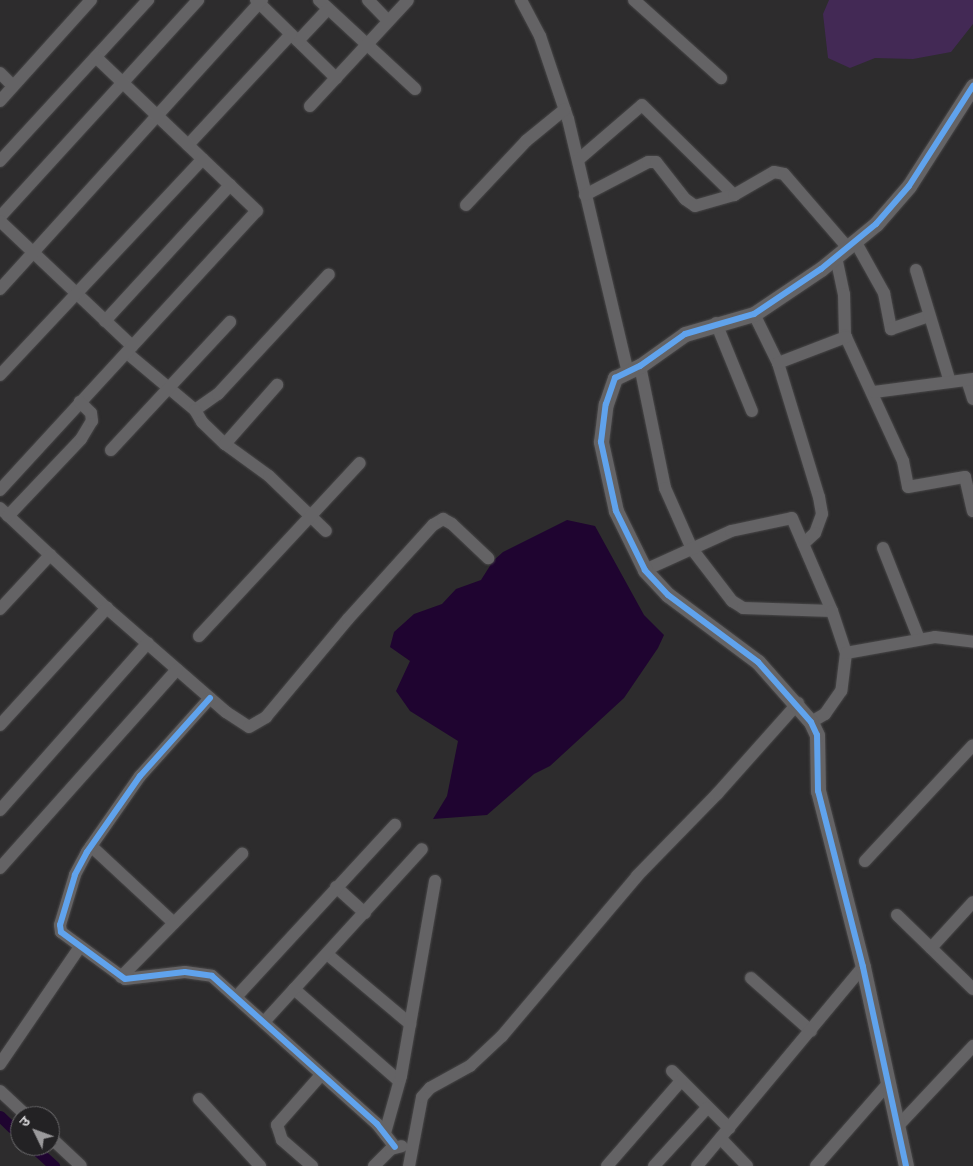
<!DOCTYPE html>
<meta charset="utf-8">
<style>
body{margin:0}
#map{position:relative;width:973px;height:1166px;overflow:hidden;background:#2d2c2d;font-family:Arial,"Noto Sans Devanagari",sans-serif}
div>[style]{position:absolute}
[style*='--x']{left:calc(var(--x)*1px);top:calc(var(--y)*1px);width:calc(var(--w)*1px);rotate:calc(var(--a)*1deg)}
.green>*{inset:0;background:#432955}
.water>*{inset:0;background:#1f0430}
.canal>*{height:11px;margin:-5.5px;padding:0 5.5px;transform-origin:5.5px;border-radius:5.5px;background:#1f0430}
.roads{filter:drop-shadow(0 0 1px #484748) drop-shadow(0 0 1px #484748)}
.minor>*{height:12px;margin:-6px;padding:0 6px;transform-origin:6px;border-radius:6px;background:#646365}
.tertiary>*{height:15px;margin:-7.5px;padding:0 7.5px;transform-origin:7.5px;border-radius:7.5px;background:#646365}
.cycleway>*{height:6px;margin:-3px;padding:0 3px;transform-origin:3px;border-radius:3px;background:#60a3ed}
span{translate:-50% -50%;white-space:nowrap;text-align:center;line-height:1.15;-webkit-text-stroke:4.5px #232224;paint-order:stroke}
.north{position:absolute;left:10px;top:1106px;width:50px;height:50px;box-sizing:border-box;background:#232224;border:1px solid #6b6a6c;border-radius:50%;rotate:312deg;font-size:14px;font-weight:700;line-height:20px;text-align:center;color:#d6d5d7}
.north::after{content:'';display:block;margin:auto;width:18px;height:22px;background:#9b9a9c;clip-path:polygon(50% 0,100% 100%,50% 72%,0 100%)}
</style>
<div id="map">
<div class="green">
<i style="clip-path:polygon(829px 0,973px 0,973px 24px,951px 52px,913px 59px,875px 58px,850px 68px,828px 58px,823px 14px)"></i>
</div>
<div class="water">
<i style="clip-path:polygon(567px 520px,595px 526px,644px 615px,664px 635px,658px 648px,624px 698px,550px 766px,534px 774px,487px 815px,433px 819px,447px 796px,458px 741px,410px 711px,396px 691px,410px 661px,390px 647px,394px 632px,414px 614px,442px 604px,456px 589px,481px 580px,493px 561px,503px 552px)"></i>
</div>
<div class="canal">
<i style="--x:0;--y:1116;--w:28;--a:44"></i>
<i style="--x:32;--y:1146;--w:30;--a:42"></i>
</div>
<div class="roads">
<div class="minor">
<i style="--x:256;--y:0;--w:112;--a:44.3"></i>
<i style="--x:319;--y:0;--w:131;--a:42.8"></i>
<i style="--x:368;--y:0;--w:29;--a:46"></i>
<i style="--x:521;--y:0;--w:41;--a:62.2"></i>
<i style="--x:540;--y:36;--w:88;--a:71.4"></i>
<i style="--x:568;--y:119;--w:260;--a:76.7"></i>
<i style="--x:634;--y:0;--w:117;--a:41.9"></i>
<i style="--x:298;--y:41;--w:44;--a:-46.8"></i>
<i style="--x:0;--y:73;--w:18;--a:45"></i>
<i style="--x:0;--y:101;--w:136;--a:-48"></i>
<i style="--x:310;--y:106;--w:144;--a:-47.2"></i>
<i style="--x:188;--y:145;--w:151;--a:-47.1"></i>
<i style="--x:578;--y:160;--w:84;--a:-40.7"></i>
<i style="--x:642;--y:105;--w:129;--a:44.4"></i>
<i style="--x:0;--y:161;--w:219;--a:-47.4"></i>
<i style="--x:585;--y:195;--w:71;--a:-27.6"></i>
<i style="--x:648;--y:162;--w:8;--a:0"></i>
<i style="--x:656;--y:162;--w:47;--a:51.9"></i>
<i style="--x:685;--y:199;--w:12;--a:35"></i>
<i style="--x:695;--y:206;--w:41;--a:-15.8"></i>
<i style="--x:734;--y:195;--w:46;--a:-29.9"></i>
<i style="--x:774;--y:172;--w:10;--a:11"></i>
<i style="--x:784;--y:174;--w:98;--a:49.1"></i>
<i style="--x:466;--y:205;--w:88;--a:-46.8"></i>
<i style="--x:526;--y:141;--w:50;--a:-39.4"></i>
<i style="--x:0;--y:217;--w:294;--a:-47.6"></i>
<i style="--x:0;--y:221;--w:182;--a:43.4"></i>
<i style="--x:855;--y:241;--w:60;--a:60.9"></i>
<i style="--x:884;--y:293;--w:37;--a:79"></i>
<i style="--x:891;--y:329;--w:39;--a:-19"></i>
<i style="--x:836;--y:257;--w:38;--a:78"></i>
<i style="--x:844;--y:294;--w:41;--a:88.6"></i>
<i style="--x:845;--y:335;--w:139;--a:65.3"></i>
<i style="--x:903;--y:461;--w:26;--a:79"></i>
<i style="--x:908;--y:487;--w:58;--a:-10"></i>
<i style="--x:965;--y:477;--w:35;--a:77"></i>
<i style="--x:916;--y:270;--w:117;--a:73.1"></i>
<i style="--x:0;--y:289;--w:390;--a:-47.8"></i>
<i style="--x:754;--y:314;--w:55;--a:63.9"></i>
<i style="--x:778;--y:363;--w:140;--a:73"></i>
<i style="--x:819;--y:497;--w:17;--a:80"></i>
<i style="--x:822;--y:514;--w:20;--a:110"></i>
<i style="--x:815;--y:533;--w:16;--a:137"></i>
<i style="--x:105;--y:321;--w:185;--a:-47.4"></i>
<i style="--x:716;--y:323;--w:95;--a:67.8"></i>
<i style="--x:127;--y:353;--w:89;--a:40"></i>
<i style="--x:195;--y:410;--w:28;--a:-35"></i>
<i style="--x:218;--y:394;--w:163;--a:-47.2"></i>
<i style="--x:778;--y:363;--w:73;--a:-20.9"></i>
<i style="--x:640;--y:366;--w:125;--a:78.4"></i>
<i style="--x:665;--y:488;--w:67;--a:66.1"></i>
<i style="--x:692;--y:549;--w:66;--a:52.4"></i>
<i style="--x:732;--y:601;--w:13;--a:32"></i>
<i style="--x:743;--y:608;--w:89;--a:1.9"></i>
<i style="--x:0;--y:375;--w:296;--a:-46.8"></i>
<i style="--x:967;--y:380;--w:20;--a:72"></i>
<i style="--x:874;--y:392;--w:100;--a:-7.5"></i>
<i style="--x:195;--y:410;--w:14;--a:60"></i>
<i style="--x:202;--y:422;--w:32;--a:44"></i>
<i style="--x:225;--y:444;--w:54;--a:36"></i>
<i style="--x:269;--y:476;--w:79;--a:44"></i>
<i style="--x:225;--y:444;--w:79;--a:-48.6"></i>
<i style="--x:111;--y:450;--w:175;--a:-47.1"></i>
<i style="--x:0;--y:490;--w:379;--a:-47.4"></i>
<i style="--x:257;--y:211;--w:223;--a:-136.3"></i>
<i style="--x:0;--y:508;--w:139;--a:43.2"></i>
<i style="--x:101;--y:603;--w:166;--a:41.1"></i>
<i style="--x:226;--y:712;--w:27;--a:33"></i>
<i style="--x:249;--y:727;--w:20;--a:-30"></i>
<i style="--x:266;--y:717;--w:128;--a:-50.1"></i>
<i style="--x:348;--y:619;--w:127;--a:-47.9"></i>
<i style="--x:433;--y:525;--w:12;--a:-31"></i>
<i style="--x:443;--y:519;--w:10;--a:29"></i>
<i style="--x:452;--y:524;--w:50;--a:43.4"></i>
<i style="--x:8;--y:516;--w:106;--a:-46.5"></i>
<i style="--x:81;--y:439;--w:21;--a:-59"></i>
<i style="--x:92;--y:421;--w:8;--a:-97"></i>
<i style="--x:91;--y:413;--w:16;--a:-135"></i>
<i style="--x:883;--y:548;--w:98;--a:68.4"></i>
<i style="--x:645;--y:570;--w:94;--a:-24.4"></i>
<i style="--x:731;--y:531;--w:62;--a:-12"></i>
<i style="--x:792;--y:518;--w:101;--a:66.7"></i>
<i style="--x:832;--y:611;--w:44;--a:71.6"></i>
<i style="--x:846;--y:653;--w:38;--a:97"></i>
<i style="--x:841;--y:691;--w:28;--a:125"></i>
<i style="--x:825;--y:714;--w:16;--a:150"></i>
<i style="--x:0;--y:609;--w:74;--a:-47.2"></i>
<i style="--x:199;--y:636;--w:236;--a:-47.1"></i>
<i style="--x:846;--y:653;--w:90;--a:-10.2"></i>
<i style="--x:935;--y:637;--w:38;--a:7"></i>
<i style="--x:210;--y:698;--w:105;--a:131.9"></i>
<i style="--x:140;--y:776;--w:93;--a:124.9"></i>
<i style="--x:87;--y:852;--w:26;--a:118"></i>
<i style="--x:75;--y:875;--w:52;--a:106.7"></i>
<i style="--x:60;--y:925;--w:7;--a:82"></i>
<i style="--x:61;--y:932;--w:79;--a:36.3"></i>
<i style="--x:125;--y:979;--w:60;--a:-6.7"></i>
<i style="--x:185;--y:972;--w:27;--a:8"></i>
<i style="--x:212;--y:976;--w:222;--a:41.9"></i>
<i style="--x:377;--y:1124;--w:29;--a:52"></i>
<i style="--x:0;--y:725;--w:159;--a:-47.6"></i>
<i style="--x:0;--y:810;--w:223;--a:-48.5"></i>
<i style="--x:91;--y:846;--w:113;--a:42.9"></i>
<i style="--x:865;--y:861;--w:158;--a:-47"></i>
<i style="--x:0;--y:868;--w:266;--a:-48.3"></i>
<i style="--x:336;--y:887;--w:39;--a:42"></i>
<i style="--x:897;--y:915;--w:106;--a:44.2"></i>
<i style="--x:931;--y:948;--w:62;--a:-47.6"></i>
<i style="--x:327;--y:954;--w:109;--a:40.1"></i>
<i style="--x:121;--y:977;--w:173;--a:-45.5"></i>
<i style="--x:751;--y:978;--w:80;--a:41.5"></i>
<i style="--x:294;--y:989;--w:140;--a:41.2"></i>
<i style="--x:237;--y:996;--w:233;--a:-47.3"></i>
<i style="--x:264;--y:1022;--w:234;--a:-47.6"></i>
<i style="--x:0;--y:1064;--w:140;--a:-55.7"></i>
<i style="--x:672;--y:1071;--w:81;--a:45"></i>
<i style="--x:0;--y:1091;--w:37;--a:43"></i>
<i style="--x:199;--y:1099;--w:91;--a:47.7"></i>
<i style="--x:898;--y:1126;--w:110;--a:-46.8"></i>
<i style="--x:385;--y:1133;--w:59;--a:-74.3"></i>
<i style="--x:401;--y:1076;--w:198;--a:-80.1"></i>
<i style="--x:50;--y:1137;--w:42;--a:43.1"></i>
<i style="--x:722;--y:1140;--w:36;--a:46"></i>
<i style="--x:312;--y:1166;--w:40;--a:-139"></i>
<i style="--x:282;--y:1140;--w:16;--a:-108"></i>
<i style="--x:277;--y:1125;--w:67;--a:-48.7"></i>
<i style="--x:374;--y:1166;--w:24;--a:-45"></i>
<i style="--x:391;--y:1149;--w:11;--a:-15"></i>
<i style="--x:409;--y:1166;--w:70;--a:-79.3"></i>
<i style="--x:422;--y:1097;--w:12;--a:-48"></i>
<i style="--x:430;--y:1088;--w:46;--a:-28.8"></i>
<i style="--x:470;--y:1066;--w:44;--a:-43.2"></i>
<i style="--x:502;--y:1036;--w:209;--a:-49.8"></i>
<i style="--x:637;--y:876;--w:115;--a:-45.7"></i>
<i style="--x:717;--y:794;--w:122;--a:-48.3"></i>
<i style="--x:607;--y:1166;--w:113;--a:-49"></i>
<i style="--x:654;--y:1166;--w:79;--a:-47.6"></i>
<i style="--x:697;--y:1166;--w:259;--a:-50.2"></i>
<i style="--x:816;--y:1166;--w:108;--a:-48.8"></i>
</div>
<div class="tertiary">
<i style="--x:906;--y:1166;--w:204;--a:-102.2"></i>
<i style="--x:863;--y:967;--w:182;--a:-104.3"></i>
<i style="--x:818;--y:791;--w:56;--a:-91"></i>
<i style="--x:817;--y:735;--w:14;--a:-115"></i>
<i style="--x:811;--y:722;--w:80;--a:-131.5"></i>
<i style="--x:758;--y:662;--w:112;--a:-143.3"></i>
<i style="--x:668;--y:595;--w:34;--a:-133"></i>
<i style="--x:645;--y:570;--w:66;--a:-116.2"></i>
<i style="--x:616;--y:511;--w:71;--a:-102.3"></i>
<i style="--x:601;--y:442;--w:38;--a:-83"></i>
<i style="--x:606;--y:404;--w:28;--a:-71"></i>
<i style="--x:615;--y:378;--w:28;--a:-26"></i>
<i style="--x:640;--y:366;--w:55;--a:-35.4"></i>
<i style="--x:685;--y:334;--w:72;--a:-16.2"></i>
<i style="--x:754;--y:314;--w:81;--a:-33.9"></i>
<i style="--x:821;--y:269;--w:71;--a:-39.3"></i>
<i style="--x:876;--y:224;--w:50;--a:-49"></i>
<i style="--x:909;--y:186;--w:119;--a:-57.4"></i>
</div>
</div>
<div class="cycleway">
<i style="--x:210;--y:698;--w:105;--a:131.9"></i>
<i style="--x:140;--y:776;--w:93;--a:124.9"></i>
<i style="--x:87;--y:852;--w:26;--a:118"></i>
<i style="--x:75;--y:875;--w:52;--a:106.7"></i>
<i style="--x:60;--y:925;--w:7;--a:82"></i>
<i style="--x:61;--y:932;--w:79;--a:36.3"></i>
<i style="--x:125;--y:979;--w:60;--a:-6.7"></i>
<i style="--x:185;--y:972;--w:27;--a:8"></i>
<i style="--x:212;--y:976;--w:222;--a:41.9"></i>
<i style="--x:377;--y:1124;--w:29;--a:52"></i>
<i style="--x:906;--y:1166;--w:204;--a:-102.2"></i>
<i style="--x:863;--y:967;--w:182;--a:-104.3"></i>
<i style="--x:818;--y:791;--w:56;--a:-91"></i>
<i style="--x:817;--y:735;--w:14;--a:-115"></i>
<i style="--x:811;--y:722;--w:80;--a:-131.5"></i>
<i style="--x:758;--y:662;--w:112;--a:-143.3"></i>
<i style="--x:668;--y:595;--w:34;--a:-133"></i>
<i style="--x:645;--y:570;--w:66;--a:-116.2"></i>
<i style="--x:616;--y:511;--w:71;--a:-102.3"></i>
<i style="--x:601;--y:442;--w:38;--a:-83"></i>
<i style="--x:606;--y:404;--w:28;--a:-71"></i>
<i style="--x:615;--y:378;--w:28;--a:-26"></i>
<i style="--x:640;--y:366;--w:55;--a:-35.4"></i>
<i style="--x:685;--y:334;--w:72;--a:-16.2"></i>
<i style="--x:754;--y:314;--w:81;--a:-33.9"></i>
<i style="--x:821;--y:269;--w:71;--a:-39.3"></i>
<i style="--x:876;--y:224;--w:50;--a:-49"></i>
<i style="--x:909;--y:186;--w:119;--a:-57.4"></i>
</div>
<div class="north">उ</div>
</div>
